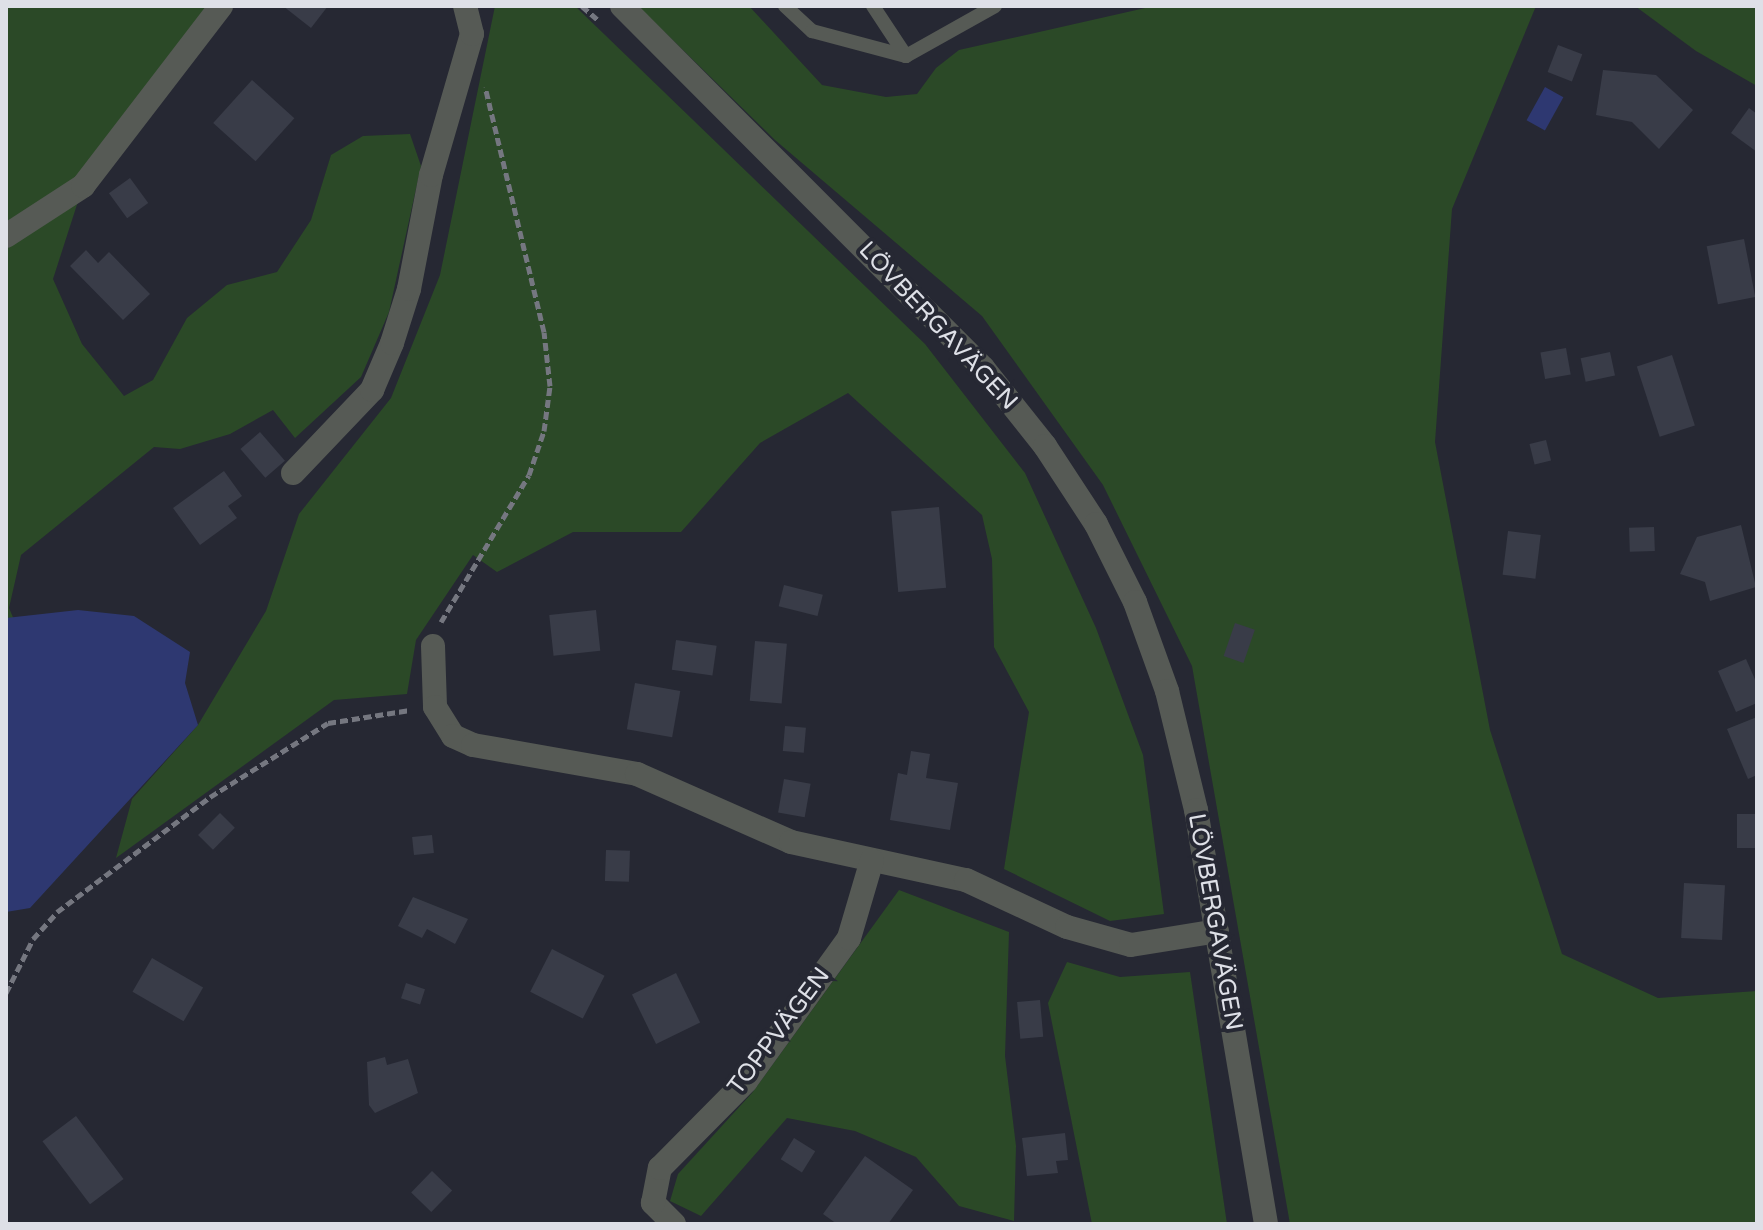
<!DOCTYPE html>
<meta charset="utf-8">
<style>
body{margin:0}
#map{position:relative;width:1763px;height:1230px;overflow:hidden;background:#262833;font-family:"Varela Round",sans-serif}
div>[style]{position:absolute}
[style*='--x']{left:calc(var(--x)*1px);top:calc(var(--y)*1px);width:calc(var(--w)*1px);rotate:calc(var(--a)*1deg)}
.green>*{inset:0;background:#2b4927}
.water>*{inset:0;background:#2e3871;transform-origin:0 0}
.building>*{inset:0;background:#393c48;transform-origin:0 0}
.path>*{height:5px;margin-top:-2.5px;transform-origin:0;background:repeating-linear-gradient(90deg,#757780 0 8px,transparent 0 12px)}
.lane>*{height:14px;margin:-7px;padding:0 7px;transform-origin:7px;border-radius:7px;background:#565a55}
.street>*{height:24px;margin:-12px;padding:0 12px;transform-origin:12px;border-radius:12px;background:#565a55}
span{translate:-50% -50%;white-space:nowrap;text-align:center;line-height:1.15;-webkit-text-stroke:8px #262833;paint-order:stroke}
.street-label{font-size:24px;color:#dee0e7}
.frame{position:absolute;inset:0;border:8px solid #dee0e7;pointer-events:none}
</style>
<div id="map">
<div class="green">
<i style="clip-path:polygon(6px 6px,212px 6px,83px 186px,53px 279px,82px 344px,124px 396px,153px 380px,187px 318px,227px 285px,277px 272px,311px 220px,331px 155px,363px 136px,410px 134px,421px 166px,389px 312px,361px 377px,295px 438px,273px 410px,230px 434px,180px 449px,154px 447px,21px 555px,9px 608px,21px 636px,6px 756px)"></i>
<i style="clip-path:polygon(495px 6px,575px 6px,925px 344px,1025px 473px,1096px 628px,1143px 755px,1164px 914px,1110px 921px,1004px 869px,1029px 712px,994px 647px,992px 559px,982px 515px,848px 393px,760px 443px,681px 532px,573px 532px,497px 572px,473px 555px,416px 640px,407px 694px,334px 700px,116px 858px,132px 799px,198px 725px,266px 611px,299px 514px,391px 398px,440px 275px)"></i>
<i style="clip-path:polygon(638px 6px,749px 6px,822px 85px,886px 97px,917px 94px,936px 68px,959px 50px,1154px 6px,1536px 6px,1452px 209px,1435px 442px,1490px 730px,1562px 954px,1658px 998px,1757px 991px,1757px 1224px,1290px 1224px,1192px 666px,1103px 485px,982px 316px,775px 140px)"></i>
<i style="clip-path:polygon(1635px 6px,1757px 6px,1757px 86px,1696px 51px)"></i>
<i style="clip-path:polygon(899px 890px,1009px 932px,1005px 1056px,1016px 1146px,1014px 1221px,959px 1206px,916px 1157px,855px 1131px,787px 1118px,701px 1216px,670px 1201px,678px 1174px,752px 1093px)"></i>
<i style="clip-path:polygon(1067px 962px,1120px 977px,1190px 972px,1227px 1224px,1092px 1224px,1048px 1003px)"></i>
</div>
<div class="water">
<i style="left:1545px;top:87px;width:21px;height:38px;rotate:29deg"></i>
<i style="clip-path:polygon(78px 610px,134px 616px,190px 652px,185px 683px,198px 725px,30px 908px,6px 912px,6px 618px)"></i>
</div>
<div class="building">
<i style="clip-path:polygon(283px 6px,328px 6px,311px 28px)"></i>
<i style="left:1558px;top:45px;width:26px;height:29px;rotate:21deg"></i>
<i style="clip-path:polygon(1603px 70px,1656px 75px,1693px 110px,1659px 149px,1632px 122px,1596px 115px)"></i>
<i style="left:252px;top:80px;width:57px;height:58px;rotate:42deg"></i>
<i style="clip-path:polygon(1749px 108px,1757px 114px,1757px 152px,1731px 133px)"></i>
<i style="left:130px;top:178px;width:31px;height:26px;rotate:54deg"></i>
<i style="left:1744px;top:239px;width:59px;height:38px;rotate:79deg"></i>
<i style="clip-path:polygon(86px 250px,98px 263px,109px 252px,150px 294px,123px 320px,70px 266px)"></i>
<i style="left:1566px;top:348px;width:27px;height:26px;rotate:80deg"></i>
<i style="left:1610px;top:352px;width:24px;height:30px;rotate:78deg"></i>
<i style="left:1672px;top:355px;width:74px;height:37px;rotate:72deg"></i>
<i style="left:260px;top:432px;width:38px;height:26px;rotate:49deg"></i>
<i style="left:1546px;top:440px;width:21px;height:17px;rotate:76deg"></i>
<i style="clip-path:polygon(224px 471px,242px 496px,228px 506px,237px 518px,200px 545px,173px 508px)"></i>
<i style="left:939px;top:507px;width:81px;height:48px;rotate:85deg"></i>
<i style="clip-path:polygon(1741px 525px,1756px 587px,1710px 601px,1705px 582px,1680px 574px,1697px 537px)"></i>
<i style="left:1654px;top:527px;width:24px;height:25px;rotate:88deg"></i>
<i style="left:1508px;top:531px;width:33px;height:44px;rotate:7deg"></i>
<i style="left:784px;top:585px;width:40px;height:22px;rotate:14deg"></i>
<i style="left:596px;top:610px;width:41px;height:47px;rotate:84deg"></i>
<i style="left:1235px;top:623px;width:21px;height:35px;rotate:19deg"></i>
<i style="left:676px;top:640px;width:41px;height:30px;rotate:8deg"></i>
<i style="left:755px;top:641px;width:32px;height:60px;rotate:5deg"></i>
<i style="clip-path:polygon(1746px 659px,1757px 684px,1757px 703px,1736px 712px,1718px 671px)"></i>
<i style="left:635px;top:683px;width:46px;height:47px;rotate:10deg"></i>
<i style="clip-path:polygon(1757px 717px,1757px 775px,1748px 779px,1727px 729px)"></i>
<i style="left:785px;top:726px;width:21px;height:25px;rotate:5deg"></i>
<i style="clip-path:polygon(911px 751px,930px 754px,926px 778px,958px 783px,950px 830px,890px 820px,898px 773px,907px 775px)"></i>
<i style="left:784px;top:779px;width:27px;height:34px;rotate:10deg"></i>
<i style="left:220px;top:813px;width:21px;height:31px;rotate:45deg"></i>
<i style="left:1757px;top:814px;width:34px;height:20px;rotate:90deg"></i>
<i style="left:432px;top:835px;width:18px;height:20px;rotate:84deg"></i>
<i style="left:606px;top:850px;width:24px;height:31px;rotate:2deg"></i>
<i style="left:1684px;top:883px;width:41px;height:55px;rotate:3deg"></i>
<i style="clip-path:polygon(413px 897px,468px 919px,455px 944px,427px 929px,422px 938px,398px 926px)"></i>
<i style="left:552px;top:949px;width:59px;height:48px;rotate:27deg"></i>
<i style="left:152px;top:958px;width:59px;height:39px;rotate:30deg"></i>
<i style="left:676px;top:973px;width:55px;height:49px;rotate:64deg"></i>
<i style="left:406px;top:983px;width:20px;height:16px;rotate:18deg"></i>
<i style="left:1040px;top:1000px;width:37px;height:23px;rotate:85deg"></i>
<i style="clip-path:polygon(385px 1057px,387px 1065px,408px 1059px,418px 1093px,375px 1113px,369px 1105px,367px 1062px)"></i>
<i style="left:76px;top:1116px;width:79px;height:42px;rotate:53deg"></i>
<i style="clip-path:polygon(1065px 1133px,1068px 1160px,1056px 1161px,1058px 1173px,1027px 1176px,1022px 1138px)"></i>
<i style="left:794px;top:1138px;width:25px;height:25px;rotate:32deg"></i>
<i style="clip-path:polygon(865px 1156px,913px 1190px,888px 1224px,837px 1224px,823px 1214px)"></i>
<i style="left:432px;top:1171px;width:28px;height:30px;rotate:44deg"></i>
</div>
<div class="path">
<i style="--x:582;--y:6;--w:23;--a:41"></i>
<i style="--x:441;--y:622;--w:171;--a:-59.1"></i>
<i style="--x:529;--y:475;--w:46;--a:-71.2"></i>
<i style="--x:544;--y:431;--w:45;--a:-82.4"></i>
<i style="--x:550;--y:386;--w:54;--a:-96.3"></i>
<i style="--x:544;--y:332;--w:252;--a:-103.5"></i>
<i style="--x:6;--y:993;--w:60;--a:-63.4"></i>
<i style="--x:33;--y:939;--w:36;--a:-48"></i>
<i style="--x:57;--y:912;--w:191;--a:-36.9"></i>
<i style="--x:210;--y:797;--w:139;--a:-32.1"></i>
<i style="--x:328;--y:723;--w:83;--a:-9"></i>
</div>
<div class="lane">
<i style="--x:785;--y:6;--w:37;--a:43"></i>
<i style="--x:812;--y:31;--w:97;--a:14.9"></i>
<i style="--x:906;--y:56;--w:102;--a:-29.3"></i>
<i style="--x:873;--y:6;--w:60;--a:56.6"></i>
</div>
<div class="street">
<i style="--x:622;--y:6;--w:511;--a:45.08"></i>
<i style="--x:983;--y:368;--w:100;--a:51.5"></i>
<i style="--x:1045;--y:446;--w:93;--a:56.8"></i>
<i style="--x:1096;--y:524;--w:87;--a:63.4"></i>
<i style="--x:1135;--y:602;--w:95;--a:70.2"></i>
<i style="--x:1167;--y:691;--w:122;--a:76.3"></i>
<i style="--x:1196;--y:810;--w:420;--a:80.4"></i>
<i style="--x:6;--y:236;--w:92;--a:-33"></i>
<i style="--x:83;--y:186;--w:227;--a:-52.5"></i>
<i style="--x:293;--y:473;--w:115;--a:-46.4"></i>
<i style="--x:372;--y:390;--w:51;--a:-66.9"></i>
<i style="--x:392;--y:343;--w:57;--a:-72.5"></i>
<i style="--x:409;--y:289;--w:116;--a:-79.1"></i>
<i style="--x:431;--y:175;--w:147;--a:-73.8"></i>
<i style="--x:472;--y:34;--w:29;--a:-104"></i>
<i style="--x:433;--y:646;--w:61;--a:88.1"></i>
<i style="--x:435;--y:707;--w:34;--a:58"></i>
<i style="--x:453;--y:736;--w:22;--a:24"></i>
<i style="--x:473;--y:745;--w:167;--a:10"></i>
<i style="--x:637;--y:774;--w:168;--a:23.8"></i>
<i style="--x:791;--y:842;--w:179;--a:12.3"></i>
<i style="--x:966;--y:880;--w:111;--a:25"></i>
<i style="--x:1067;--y:927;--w:66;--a:15.7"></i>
<i style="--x:1131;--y:945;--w:87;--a:-9.2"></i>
<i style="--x:674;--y:1224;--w:30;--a:-135"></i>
<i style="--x:653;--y:1203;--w:36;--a:-79"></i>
<i style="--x:660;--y:1168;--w:122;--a:-45.3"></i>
<i style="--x:746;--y:1081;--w:176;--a:-54.2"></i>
<i style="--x:849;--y:938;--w:81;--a:-73.6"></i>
</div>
<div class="street-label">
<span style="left:938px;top:326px;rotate:47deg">LÖVBERGAVÄGEN</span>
<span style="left:1215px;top:922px;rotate:80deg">LÖVBERGAVÄGEN</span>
<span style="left:779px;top:1031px;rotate:-53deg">TOPPVÄGEN</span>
</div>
<div class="frame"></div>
</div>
